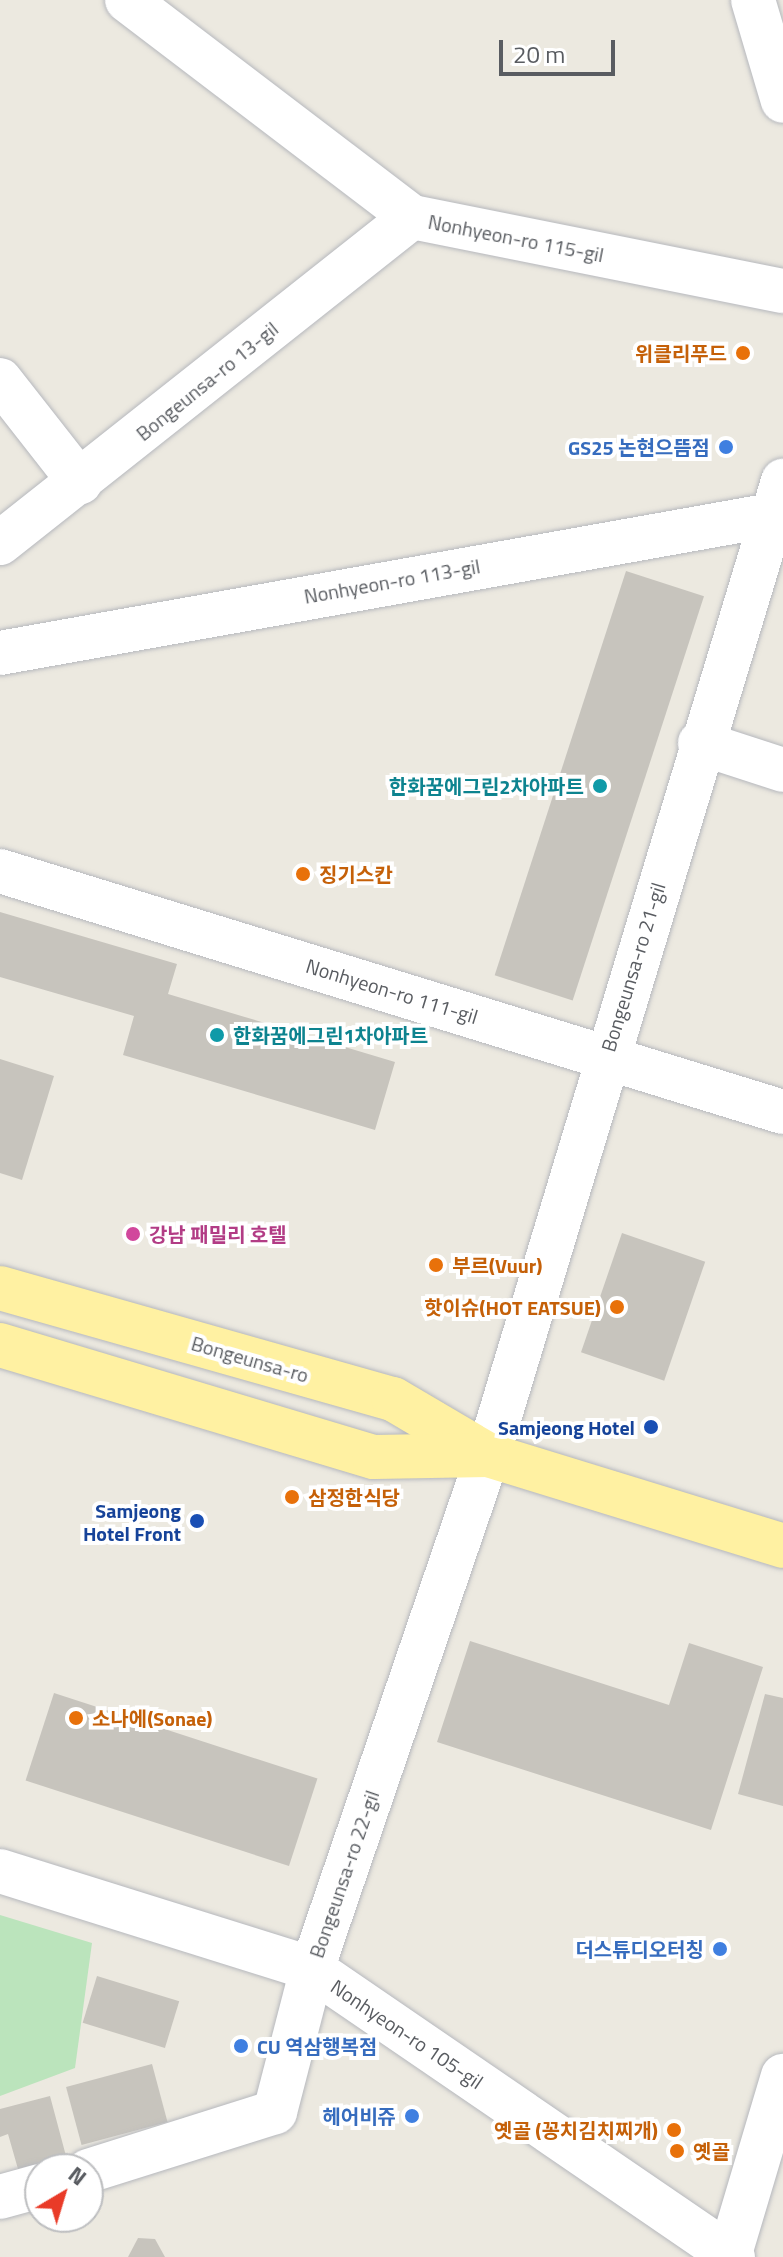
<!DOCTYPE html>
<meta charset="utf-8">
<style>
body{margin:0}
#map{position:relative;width:783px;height:2257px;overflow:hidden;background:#ece9e0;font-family:"Titillium Web","Noto Sans KR",sans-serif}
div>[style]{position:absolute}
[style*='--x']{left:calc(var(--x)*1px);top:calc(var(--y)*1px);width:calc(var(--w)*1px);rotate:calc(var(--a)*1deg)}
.green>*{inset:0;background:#bbe4bc}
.building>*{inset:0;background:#c7c4bd;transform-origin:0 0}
.roads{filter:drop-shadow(0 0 2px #b6b8bd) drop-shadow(0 0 2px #b6b8bd)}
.minor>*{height:44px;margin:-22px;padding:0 22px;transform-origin:22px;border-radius:22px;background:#fff}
.major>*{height:44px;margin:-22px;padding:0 22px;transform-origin:22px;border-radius:22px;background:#fff1a2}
.dots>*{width:22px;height:22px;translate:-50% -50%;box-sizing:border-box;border:4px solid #fff;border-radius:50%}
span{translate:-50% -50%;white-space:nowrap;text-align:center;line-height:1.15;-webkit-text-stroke:8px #fff;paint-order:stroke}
.street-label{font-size:20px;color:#595c61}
.food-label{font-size:20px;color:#c56008;font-weight:700}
.right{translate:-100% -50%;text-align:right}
.left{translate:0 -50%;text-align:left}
.shop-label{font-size:20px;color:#366cbe;font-weight:700}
.culture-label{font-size:20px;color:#0d838f;font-weight:700}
.hotel-label{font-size:20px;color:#b23c85;font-weight:700}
.transit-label{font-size:20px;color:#164399;font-weight:700}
.north{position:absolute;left:24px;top:2153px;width:80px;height:80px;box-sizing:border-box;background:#fff;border:2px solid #bdbec0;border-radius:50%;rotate:38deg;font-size:22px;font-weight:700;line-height:32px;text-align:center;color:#595c61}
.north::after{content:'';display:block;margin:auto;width:28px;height:36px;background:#e93b28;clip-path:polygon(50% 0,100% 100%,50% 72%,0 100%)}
.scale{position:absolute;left:499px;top:40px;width:116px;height:36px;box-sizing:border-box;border:4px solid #595c61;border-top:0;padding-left:10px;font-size:24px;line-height:28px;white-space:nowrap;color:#595c61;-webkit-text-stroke:6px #fff;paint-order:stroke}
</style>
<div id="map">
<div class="green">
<i style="clip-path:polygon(0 1915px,92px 1943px,75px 2068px,0 2096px)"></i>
</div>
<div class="building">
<i style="left:626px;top:571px;width:82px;height:425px;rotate:18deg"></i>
<i style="clip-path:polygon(0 912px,177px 964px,168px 994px,395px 1062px,375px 1130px,123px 1055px,134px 1016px,0 977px)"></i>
<i style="clip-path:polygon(0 1059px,54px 1076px,22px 1180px,0 1173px)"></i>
<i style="left:622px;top:1233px;width:88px;height:126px;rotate:19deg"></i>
<i style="clip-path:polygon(470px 1641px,669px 1705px,689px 1643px,763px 1667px,711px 1830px,437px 1742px)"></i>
<i style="left:54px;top:1693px;width:277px;height:92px;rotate:18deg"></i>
<i style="clip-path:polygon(765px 1694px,783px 1698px,783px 1806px,738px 1794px)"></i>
<i style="left:97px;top:1976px;width:86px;height:49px;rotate:17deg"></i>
<i style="left:152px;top:2064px;width:60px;height:89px;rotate:75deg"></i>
<i style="clip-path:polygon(50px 2096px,66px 2156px,18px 2169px,8px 2134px,0 2137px,0 2109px)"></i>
<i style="clip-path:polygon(138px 2238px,155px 2239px,165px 2257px,128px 2257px)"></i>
</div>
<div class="roads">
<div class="minor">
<i style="--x:127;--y:0;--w:358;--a:37.3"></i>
<i style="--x:412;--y:217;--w:378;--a:11.3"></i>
<i style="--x:753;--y:0;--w:105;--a:73.5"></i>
<i style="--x:0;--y:380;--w:130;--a:51.9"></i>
<i style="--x:0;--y:543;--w:525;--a:-38.35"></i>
<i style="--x:0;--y:653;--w:795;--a:-10.14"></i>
<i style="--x:700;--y:743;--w:87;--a:18"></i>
<i style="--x:0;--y:871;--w:819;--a:17.11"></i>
<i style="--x:0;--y:1871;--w:327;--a:17.4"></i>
<i style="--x:312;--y:1969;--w:510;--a:34.38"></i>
<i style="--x:88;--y:2171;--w:196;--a:-17.5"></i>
<i style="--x:275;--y:2112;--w:148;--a:-75.5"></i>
<i style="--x:312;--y:1969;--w:543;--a:-71.1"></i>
<i style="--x:488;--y:1455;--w:1018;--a:-73.15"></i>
<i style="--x:0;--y:2197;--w:41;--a:-15.4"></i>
<i style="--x:729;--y:2257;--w:189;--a:-73.4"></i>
</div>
<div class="major">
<i style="--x:0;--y:1288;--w:408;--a:15.8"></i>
<i style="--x:393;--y:1399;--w:110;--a:30.5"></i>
<i style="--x:488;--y:1455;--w:309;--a:17.1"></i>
<i style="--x:0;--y:1345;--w:390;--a:16.7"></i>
<i style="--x:374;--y:1457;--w:114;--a:-1"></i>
</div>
</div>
<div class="dots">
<i style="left:743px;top:353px;background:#e8710a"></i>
<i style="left:726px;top:447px;background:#3f7fe0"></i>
<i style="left:600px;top:786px;background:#0f9aa8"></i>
<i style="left:303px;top:874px;background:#e8710a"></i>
<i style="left:217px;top:1035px;background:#0f9aa8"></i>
<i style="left:133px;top:1234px;background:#d1479c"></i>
<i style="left:436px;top:1265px;background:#e8710a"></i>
<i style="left:617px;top:1307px;background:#e8710a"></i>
<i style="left:651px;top:1427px;background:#1a4fb4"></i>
<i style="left:292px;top:1497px;background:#e8710a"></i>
<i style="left:197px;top:1521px;background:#1a4fb4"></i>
<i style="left:76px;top:1718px;background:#e8710a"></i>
<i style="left:720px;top:1949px;background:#3f7fe0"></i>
<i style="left:241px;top:2046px;background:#3f7fe0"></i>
<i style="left:412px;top:2116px;background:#3f7fe0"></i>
<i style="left:674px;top:2130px;background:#e8710a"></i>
<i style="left:677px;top:2151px;background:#e8710a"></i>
</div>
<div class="street-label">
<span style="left:516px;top:238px;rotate:11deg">Nonhyeon-ro 115-gil</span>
<span style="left:207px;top:381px;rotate:-39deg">Bongeunsa-ro 13-gil</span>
<span style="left:392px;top:581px;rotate:-10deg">Nonhyeon-ro 113-gil</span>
<span style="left:633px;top:967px;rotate:-73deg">Bongeunsa-ro 21-gil</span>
<span style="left:392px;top:991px;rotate:17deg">Nonhyeon-ro 111-gil</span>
<span style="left:250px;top:1359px;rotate:16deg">Bongeunsa-ro</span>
<span style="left:344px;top:1874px;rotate:-71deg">Bongeunsa-ro 22-gil</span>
<span style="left:407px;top:2034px;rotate:34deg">Nonhyeon-ro 105-gil</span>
</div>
<div class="food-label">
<span class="right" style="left:727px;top:353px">위클리푸드</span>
<span class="left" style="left:319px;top:874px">징기스칸</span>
<span class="left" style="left:452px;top:1265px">부르(Vuur)</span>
<span class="right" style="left:601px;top:1307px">핫이슈(HOT EATSUE)</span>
<span class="left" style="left:308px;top:1497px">삼정한식당</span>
<span class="left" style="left:92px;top:1718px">소나에(Sonae)</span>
<span class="right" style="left:658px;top:2130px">옛골 (꽁치김치찌개)</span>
<span class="left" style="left:693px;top:2151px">옛골</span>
</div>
<div class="shop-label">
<span class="right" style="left:710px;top:447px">GS25 논현으뜸점</span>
<span class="right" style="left:704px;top:1949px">더스튜디오터칭</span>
<span class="left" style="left:257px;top:2046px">CU 역삼행복점</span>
<span class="right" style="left:396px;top:2116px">헤어비쥬</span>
</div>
<div class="culture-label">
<span class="right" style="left:584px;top:786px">한화꿈에그린2차아파트</span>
<span class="left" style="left:233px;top:1035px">한화꿈에그린1차아파트</span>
</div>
<div class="hotel-label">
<span class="left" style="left:149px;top:1234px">강남 패밀리 호텔</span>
</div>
<div class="transit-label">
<span class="right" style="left:635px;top:1427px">Samjeong Hotel</span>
<span class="right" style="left:181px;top:1522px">Samjeong<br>Hotel Front</span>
</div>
<div class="north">N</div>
<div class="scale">20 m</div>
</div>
